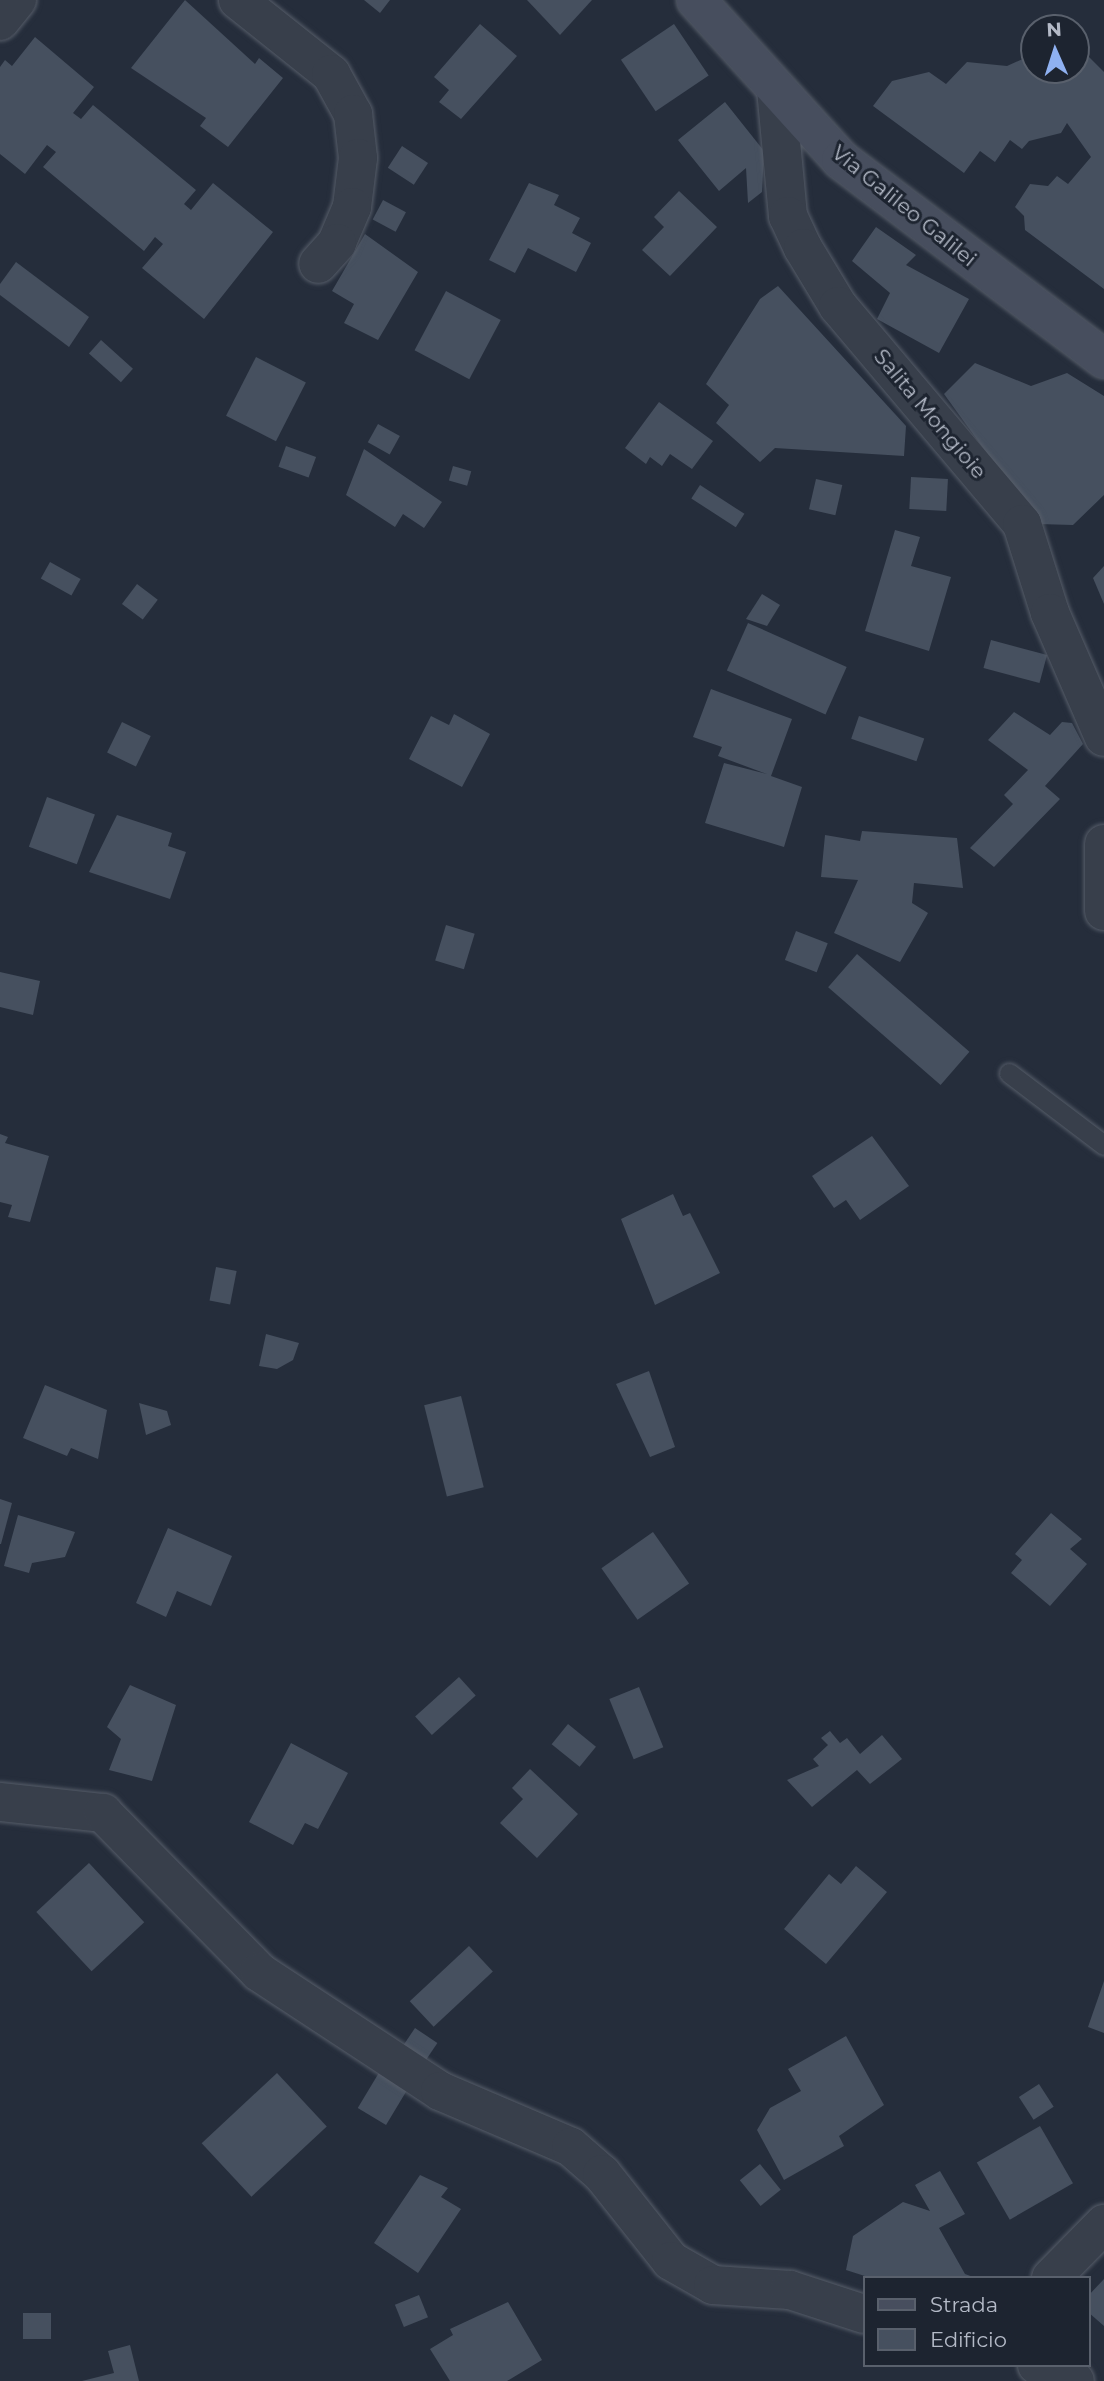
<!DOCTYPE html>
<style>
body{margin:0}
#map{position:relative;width:1104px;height:2381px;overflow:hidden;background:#252d3b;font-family:Montserrat,sans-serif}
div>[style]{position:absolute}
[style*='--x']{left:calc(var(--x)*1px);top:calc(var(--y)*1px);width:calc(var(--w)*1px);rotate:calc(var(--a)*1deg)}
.building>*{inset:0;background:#46505f;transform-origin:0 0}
.roads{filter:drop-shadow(0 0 2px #565d69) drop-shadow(0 0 2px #565d69)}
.lane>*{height:19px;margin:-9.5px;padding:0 9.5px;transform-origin:9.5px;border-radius:9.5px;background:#383f4b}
.street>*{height:38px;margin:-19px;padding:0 19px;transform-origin:19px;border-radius:19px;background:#383f4b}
.secondary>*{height:38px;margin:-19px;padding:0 19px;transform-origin:19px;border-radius:19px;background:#474e5e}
span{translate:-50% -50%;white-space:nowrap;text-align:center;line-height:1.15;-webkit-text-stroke:6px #1d2430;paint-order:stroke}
.street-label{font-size:21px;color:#b4bac7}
.legend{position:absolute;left:863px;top:2276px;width:228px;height:91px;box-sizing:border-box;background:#1d2430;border:2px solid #59606c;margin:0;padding:9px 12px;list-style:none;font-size:21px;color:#b4bac7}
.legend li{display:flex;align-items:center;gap:14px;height:35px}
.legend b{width:35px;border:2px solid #59606c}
.north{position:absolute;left:1020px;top:14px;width:70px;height:70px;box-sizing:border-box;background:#1d2430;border:2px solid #59606c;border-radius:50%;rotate:357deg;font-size:19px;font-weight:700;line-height:28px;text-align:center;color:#b4bac7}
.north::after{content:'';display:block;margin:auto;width:24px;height:32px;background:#8fb1f1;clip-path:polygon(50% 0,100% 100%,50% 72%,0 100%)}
</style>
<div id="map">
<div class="building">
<i style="clip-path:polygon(185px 0,255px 64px,259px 58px,283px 78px,228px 147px,200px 126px,206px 118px,131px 68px)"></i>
<i style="clip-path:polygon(364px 0,390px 0,380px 13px)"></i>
<i style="clip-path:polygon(527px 0,592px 0,560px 35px)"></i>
<i style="clip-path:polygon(480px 24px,517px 56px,461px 119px,439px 102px,449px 90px,434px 77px)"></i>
<i style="left:674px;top:24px;width:62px;height:64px;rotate:56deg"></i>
<i style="clip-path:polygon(35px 37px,94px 87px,73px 113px,81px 119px,93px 105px,196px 190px,184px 204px,191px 210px,213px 183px,273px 232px,204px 319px,142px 268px,163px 244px,155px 237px,144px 251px,43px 167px,56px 152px,47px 145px,25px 174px,0 154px,0 67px,5px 60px,12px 66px)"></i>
<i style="clip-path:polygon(1076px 44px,1104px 72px,1104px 289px,1025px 230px,1024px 216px,1015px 207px,1030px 184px,1048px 186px,1057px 176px,1068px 184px,1091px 157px,1067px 123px,1061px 133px,1029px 141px,1022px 149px,1010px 140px,995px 162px,980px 151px,964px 173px,873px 106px,892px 81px,929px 72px,946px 84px,967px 62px,1007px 66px,1034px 54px,1034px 70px,1076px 70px)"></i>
<i style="clip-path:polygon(725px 102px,764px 151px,762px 192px,748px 203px,746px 168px,719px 191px,678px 140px)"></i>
<i style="left:402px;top:146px;width:31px;height:26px;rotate:33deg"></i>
<i style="clip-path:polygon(529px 183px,559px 195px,554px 205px,580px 218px,572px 233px,591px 243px,576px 272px,528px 248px,515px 273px,489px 260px)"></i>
<i style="clip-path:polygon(679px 191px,717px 227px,670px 276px,642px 250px,664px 227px,654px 217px)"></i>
<i style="left:383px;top:200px;width:26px;height:22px;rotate:28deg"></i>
<i style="clip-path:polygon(876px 227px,916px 255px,906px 265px,969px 299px,939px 353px,877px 319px,890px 293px,852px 261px)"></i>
<i style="clip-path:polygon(365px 234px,418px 272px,378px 340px,344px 323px,354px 304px,332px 291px)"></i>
<i style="clip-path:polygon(16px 262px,89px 317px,69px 347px,0 295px,0 284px)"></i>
<i style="clip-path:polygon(778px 286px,906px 426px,904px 456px,775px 448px,760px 462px,716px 423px,729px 405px,706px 384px,760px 299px)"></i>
<i style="left:446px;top:291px;width:62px;height:67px;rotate:28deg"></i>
<i style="left:101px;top:340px;width:43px;height:18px;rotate:42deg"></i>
<i style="left:256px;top:357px;width:56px;height:66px;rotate:27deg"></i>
<i style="clip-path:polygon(975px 363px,1031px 386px,1067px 373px,1104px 396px,1104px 495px,1073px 525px,1038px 524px,944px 394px)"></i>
<i style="clip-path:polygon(659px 402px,713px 441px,692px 469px,670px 454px,662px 466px,650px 457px,646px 464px,625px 448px)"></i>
<i style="left:378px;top:424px;width:25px;height:21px;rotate:29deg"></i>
<i style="left:286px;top:446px;width:32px;height:22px;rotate:20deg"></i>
<i style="clip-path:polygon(364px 449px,442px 502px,424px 528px,403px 514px,395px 527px,346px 495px)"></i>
<i style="left:453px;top:466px;width:19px;height:15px;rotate:16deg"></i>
<i style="left:911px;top:477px;width:37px;height:32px;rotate:3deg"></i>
<i style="left:816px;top:479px;width:27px;height:31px;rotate:13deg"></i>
<i style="left:700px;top:485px;width:53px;height:16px;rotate:33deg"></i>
<i style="clip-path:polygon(895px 530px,920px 537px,911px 566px,951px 577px,929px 651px,865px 631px)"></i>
<i style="left:50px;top:562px;width:35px;height:19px;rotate:29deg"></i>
<i style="clip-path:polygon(1104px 566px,1104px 604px,1093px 578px)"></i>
<i style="left:137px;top:584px;width:26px;height:25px;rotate:37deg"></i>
<i style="clip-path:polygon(762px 594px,780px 605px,767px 626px,746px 619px)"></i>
<i style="left:748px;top:623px;width:108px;height:52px;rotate:24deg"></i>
<i style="left:991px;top:640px;width:58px;height:29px;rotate:15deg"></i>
<i style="clip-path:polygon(711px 689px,792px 719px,771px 776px,802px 787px,784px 847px,705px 823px,724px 763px,767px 774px,718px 756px,722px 747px,693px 737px)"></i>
<i style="clip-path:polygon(1014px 712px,1050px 735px,1062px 722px,1072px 723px,1083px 744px,1045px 786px,1060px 799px,994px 867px,970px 848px,1013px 804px,1004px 795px,1028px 770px,988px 740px)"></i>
<i style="clip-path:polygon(454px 714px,490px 734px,462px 787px,409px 759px,431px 716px,449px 725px)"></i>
<i style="left:859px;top:716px;width:69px;height:24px;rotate:19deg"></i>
<i style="left:122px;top:722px;width:32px;height:34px;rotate:26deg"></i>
<i style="left:47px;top:797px;width:51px;height:53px;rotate:20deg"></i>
<i style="clip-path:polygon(117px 815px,172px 833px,168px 846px,186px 852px,170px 899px,89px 872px)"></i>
<i style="clip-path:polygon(862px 831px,957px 838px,963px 888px,914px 883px,912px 903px,928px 913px,900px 962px,834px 933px,858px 880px,821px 877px,825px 835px,860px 841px)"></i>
<i style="left:446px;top:925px;width:30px;height:37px;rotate:17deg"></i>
<i style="left:796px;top:931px;width:34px;height:31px;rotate:21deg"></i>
<i style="left:857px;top:954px;width:149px;height:44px;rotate:41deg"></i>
<i style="clip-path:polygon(0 972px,40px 981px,33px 1015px,0 1007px)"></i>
<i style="clip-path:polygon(0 1134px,8px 1137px,5px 1143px,49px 1156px,30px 1222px,8px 1217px,12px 1205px,0 1202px)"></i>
<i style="clip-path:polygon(872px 1136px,909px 1186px,860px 1220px,846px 1200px,834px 1208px,812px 1176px)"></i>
<i style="clip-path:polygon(673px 1194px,683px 1216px,690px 1213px,720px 1273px,655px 1305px,621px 1219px)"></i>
<i style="left:216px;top:1267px;width:21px;height:34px;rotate:11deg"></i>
<i style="clip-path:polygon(266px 1334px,299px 1343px,293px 1360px,277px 1369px,259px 1366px)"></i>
<i style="clip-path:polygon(649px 1371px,675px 1447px,650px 1457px,616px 1384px)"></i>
<i style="clip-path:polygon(45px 1385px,107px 1410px,98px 1459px,71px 1448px,67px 1456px,23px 1438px)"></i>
<i style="left:461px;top:1396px;width:94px;height:38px;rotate:76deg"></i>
<i style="clip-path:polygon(139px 1403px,167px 1411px,171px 1425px,146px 1435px)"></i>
<i style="clip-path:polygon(0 1499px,12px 1503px,1px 1544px,0 1544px)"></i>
<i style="clip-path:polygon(1051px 1513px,1082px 1539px,1070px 1549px,1087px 1564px,1050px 1606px,1011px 1573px,1022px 1560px,1015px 1554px)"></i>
<i style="clip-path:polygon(18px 1515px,75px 1532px,65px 1557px,32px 1563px,29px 1573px,4px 1566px)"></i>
<i style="clip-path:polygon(168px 1528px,232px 1556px,211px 1606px,177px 1591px,166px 1617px,136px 1603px)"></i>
<i style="left:653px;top:1532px;width:63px;height:63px;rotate:55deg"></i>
<i style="left:459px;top:1677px;width:25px;height:59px;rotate:48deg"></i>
<i style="clip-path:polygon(130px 1685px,176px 1705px,152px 1781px,109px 1770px,121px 1739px,107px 1727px)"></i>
<i style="left:639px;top:1687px;width:65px;height:32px;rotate:68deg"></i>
<i style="left:568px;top:1724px;width:36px;height:26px;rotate:39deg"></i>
<i style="clip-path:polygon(830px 1731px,840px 1743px,847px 1738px,860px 1754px,882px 1735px,902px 1759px,870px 1784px,857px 1770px,812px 1807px,787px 1780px,819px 1766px,813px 1759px,828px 1745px,821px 1738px)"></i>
<i style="clip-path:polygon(291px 1743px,348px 1773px,318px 1829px,305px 1823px,293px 1845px,249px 1822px)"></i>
<i style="clip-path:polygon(530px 1769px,578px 1814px,537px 1858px,500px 1823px,523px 1799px,512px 1788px)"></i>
<i style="left:89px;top:1863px;width:81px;height:72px;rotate:47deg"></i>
<i style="clip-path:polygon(856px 1866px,887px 1892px,826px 1964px,784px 1929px,829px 1874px,841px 1884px)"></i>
<i style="left:469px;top:1946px;width:35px;height:81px;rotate:47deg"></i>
<i style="clip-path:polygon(1104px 1981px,1104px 2033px,1088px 2027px)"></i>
<i style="left:415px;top:2028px;width:27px;height:28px;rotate:34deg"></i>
<i style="clip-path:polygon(846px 2036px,884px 2105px,839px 2136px,844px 2146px,784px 2180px,757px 2130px,770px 2108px,801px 2091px,788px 2069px)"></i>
<i style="left:383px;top:2066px;width:33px;height:49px;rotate:31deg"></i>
<i style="left:277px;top:2073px;width:73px;height:103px;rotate:47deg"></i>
<i style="left:1039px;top:2084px;width:27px;height:24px;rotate:57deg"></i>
<i style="left:1040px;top:2126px;width:66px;height:73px;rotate:60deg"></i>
<i style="left:760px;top:2164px;width:33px;height:26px;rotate:51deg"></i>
<i style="clip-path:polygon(940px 2171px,965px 2214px,939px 2228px,965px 2274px,976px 2278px,871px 2278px,846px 2270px,853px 2236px,903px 2202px,930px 2211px,915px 2185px)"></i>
<i style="clip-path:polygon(420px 2175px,448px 2188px,441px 2197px,461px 2209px,418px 2273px,374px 2243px)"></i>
<i style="clip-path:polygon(1104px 2279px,1104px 2326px,1088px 2312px,1088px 2296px)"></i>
<i style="left:419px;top:2295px;width:24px;height:26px;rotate:68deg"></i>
<i style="clip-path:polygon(508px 2302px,542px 2360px,507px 2381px,450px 2381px,430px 2349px,453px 2335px,450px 2329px)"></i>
<i style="left:23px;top:2313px;width:28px;height:26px"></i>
<i style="clip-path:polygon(130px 2345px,139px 2381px,82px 2381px,114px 2373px,108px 2351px)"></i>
</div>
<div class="roads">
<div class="lane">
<i style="--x:1009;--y:1073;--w:119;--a:37.2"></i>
</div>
<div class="street">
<i style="--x:238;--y:0;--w:119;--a:38.5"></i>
<i style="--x:331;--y:74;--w:46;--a:61.2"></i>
<i style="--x:353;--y:114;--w:44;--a:83.5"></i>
<i style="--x:358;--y:158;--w:49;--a:97"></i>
<i style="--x:352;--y:207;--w:39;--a:113"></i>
<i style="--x:337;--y:243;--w:28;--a:132"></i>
<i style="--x:0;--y:21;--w:27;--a:-51"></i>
<i style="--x:776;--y:89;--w:128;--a:84.6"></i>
<i style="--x:788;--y:216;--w:35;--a:65"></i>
<i style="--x:803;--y:248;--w:68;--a:58.9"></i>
<i style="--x:838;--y:306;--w:285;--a:49.8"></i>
<i style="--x:1022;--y:524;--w:93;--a:72.5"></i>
<i style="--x:1050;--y:613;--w:135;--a:66.5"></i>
<i style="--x:1104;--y:844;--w:67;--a:90"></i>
<i style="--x:0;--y:1802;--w:104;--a:6.1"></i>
<i style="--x:103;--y:1813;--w:223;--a:45.5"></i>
<i style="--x:259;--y:1972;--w:217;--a:33.3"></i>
<i style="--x:440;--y:2091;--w:142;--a:23.1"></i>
<i style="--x:571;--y:2147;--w:41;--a:41.1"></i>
<i style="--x:602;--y:2174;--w:111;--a:51.6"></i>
<i style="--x:671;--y:2261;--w:48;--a:29.7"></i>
<i style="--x:713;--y:2285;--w:77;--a:3.7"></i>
<i style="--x:790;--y:2290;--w:78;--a:18"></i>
<i style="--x:1051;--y:2278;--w:76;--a:-45.5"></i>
<i style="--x:1037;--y:2365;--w:41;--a:22.8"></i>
</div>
<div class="secondary">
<i style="--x:696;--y:0;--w:216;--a:47.8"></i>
<i style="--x:841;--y:160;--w:330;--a:37.1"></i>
</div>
</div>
<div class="street-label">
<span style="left:904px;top:206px;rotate:39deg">Via Galileo Galilei</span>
<span style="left:930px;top:414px;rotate:50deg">Salita Mongioie</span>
</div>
<ul class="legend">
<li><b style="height:9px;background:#474e5e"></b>Strada</li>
<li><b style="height:19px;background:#46505f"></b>Edificio</li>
</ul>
<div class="north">N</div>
</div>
